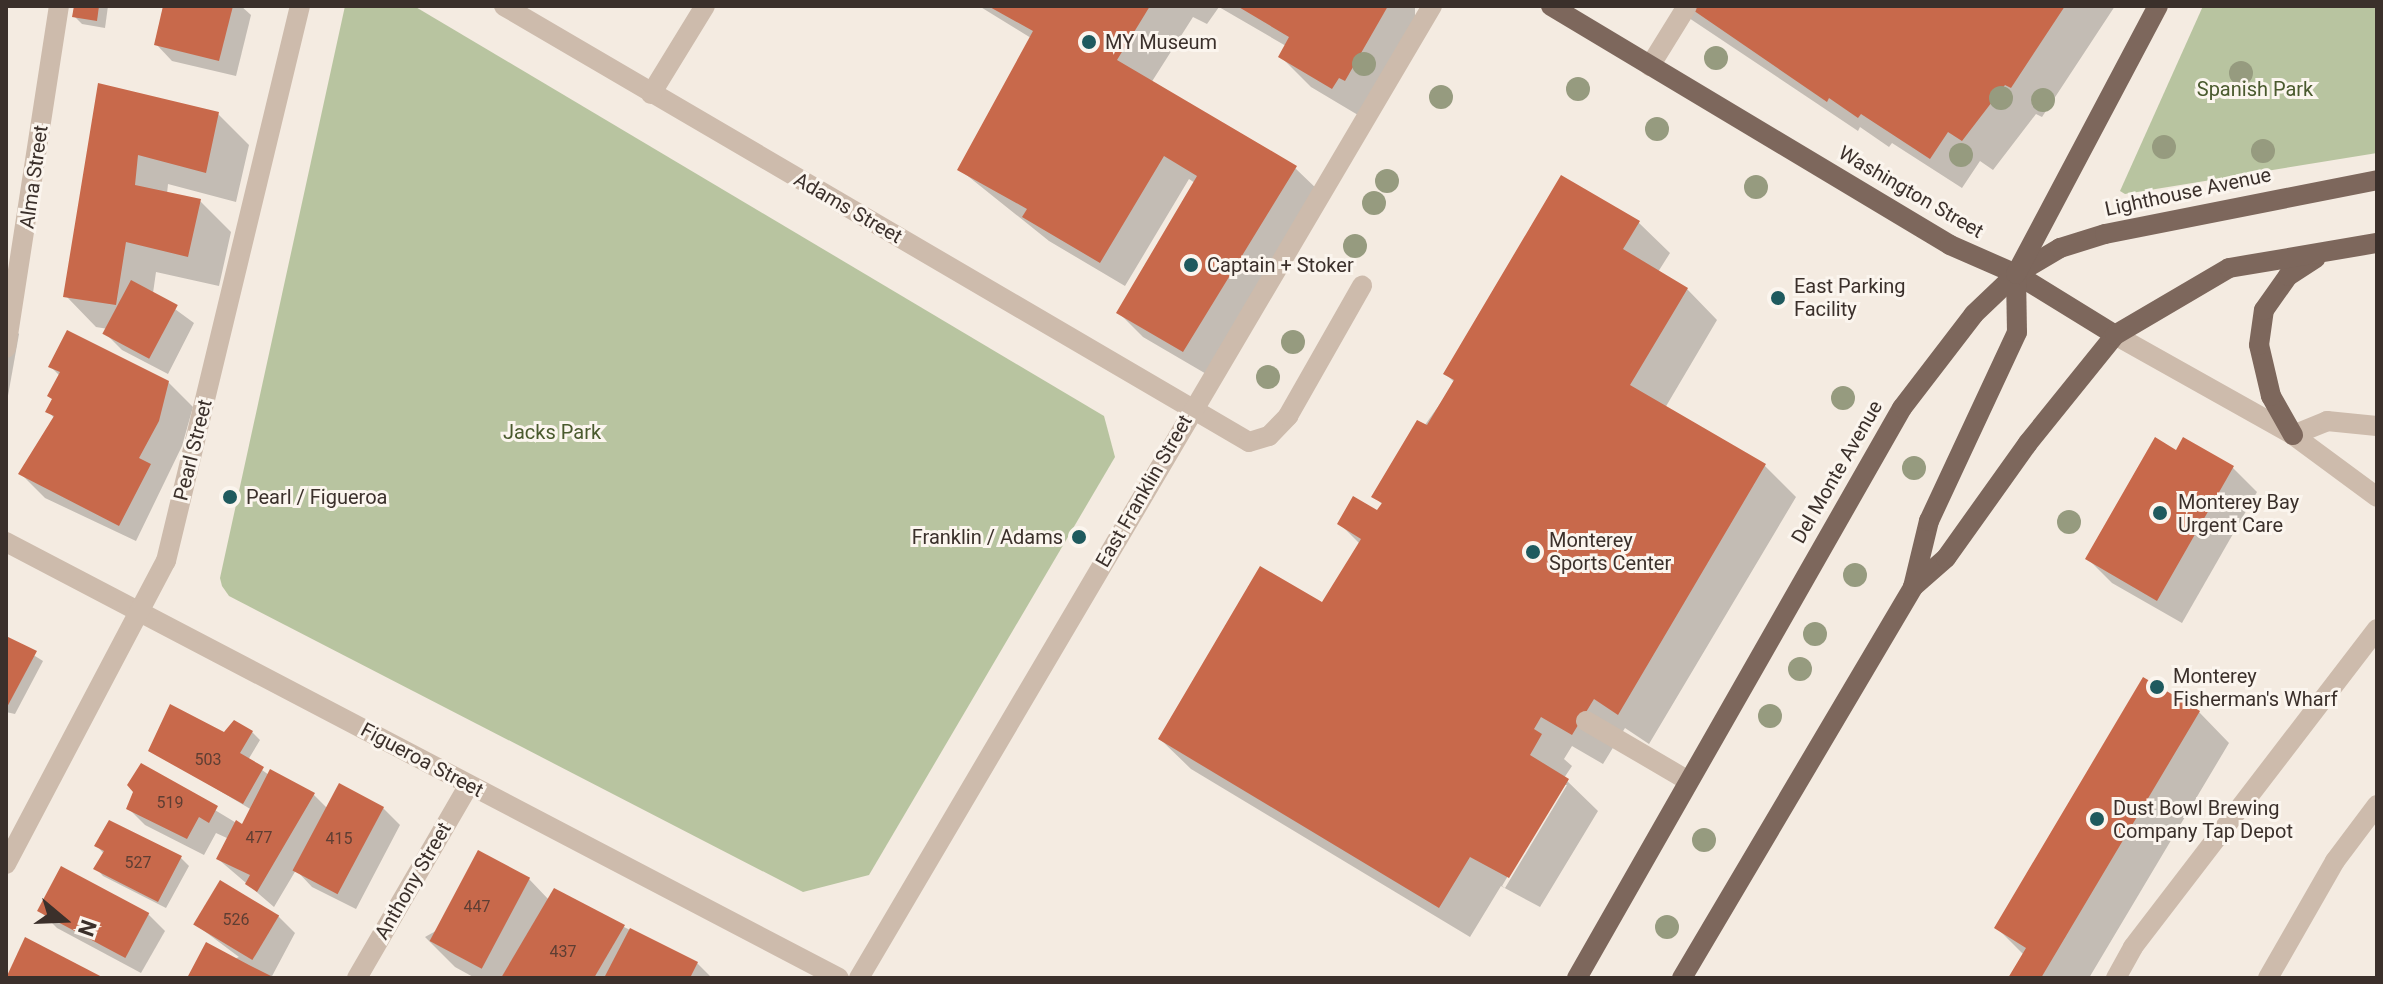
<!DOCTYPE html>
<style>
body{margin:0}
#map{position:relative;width:2383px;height:984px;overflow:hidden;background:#f4ebe1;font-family:Roboto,sans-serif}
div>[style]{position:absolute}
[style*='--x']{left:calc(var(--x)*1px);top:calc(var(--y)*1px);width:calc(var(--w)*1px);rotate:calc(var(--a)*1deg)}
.green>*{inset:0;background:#b8c4a0}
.shadow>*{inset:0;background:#0003}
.building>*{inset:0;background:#c8694b;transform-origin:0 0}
.minor>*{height:20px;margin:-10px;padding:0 10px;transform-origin:10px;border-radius:10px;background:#cdbbac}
.major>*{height:20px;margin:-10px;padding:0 10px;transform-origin:10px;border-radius:10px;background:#7d675c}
.trees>*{width:24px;height:24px;margin:-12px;border-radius:50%;background:#969b7f}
.dots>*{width:22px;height:22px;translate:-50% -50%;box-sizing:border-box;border:4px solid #fbf5ee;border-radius:50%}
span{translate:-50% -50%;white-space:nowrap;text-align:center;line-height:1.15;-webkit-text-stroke:6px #fbf5ee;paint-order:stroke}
.number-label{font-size:16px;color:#5e3e33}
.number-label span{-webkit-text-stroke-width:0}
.poi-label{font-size:20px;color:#3b302b}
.left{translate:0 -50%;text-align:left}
.right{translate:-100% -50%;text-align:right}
.park-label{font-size:20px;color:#4a5a2e}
.street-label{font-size:20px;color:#3b302b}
.frame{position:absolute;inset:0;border:8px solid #3b302b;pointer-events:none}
.north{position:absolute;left:24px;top:880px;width:80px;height:80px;-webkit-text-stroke:6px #fbf5ee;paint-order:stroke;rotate:109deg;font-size:22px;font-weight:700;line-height:32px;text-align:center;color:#3b302b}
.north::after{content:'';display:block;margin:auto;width:28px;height:36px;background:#3b302b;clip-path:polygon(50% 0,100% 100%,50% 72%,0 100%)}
</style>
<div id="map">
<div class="green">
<i style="clip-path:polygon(345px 6px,414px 6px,1104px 416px,1115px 457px,869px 875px,803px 892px,229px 596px,222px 586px,220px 578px)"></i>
<i style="clip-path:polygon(2203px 6px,2377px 6px,2377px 153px,2125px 194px,2120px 191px)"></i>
</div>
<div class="shadow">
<i style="clip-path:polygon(76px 6px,108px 6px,105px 28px,82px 24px,74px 16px)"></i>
<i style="clip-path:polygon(165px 6px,241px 6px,251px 15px,236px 76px,172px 61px,156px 44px)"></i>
<i style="clip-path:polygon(979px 6px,1415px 6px,1415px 19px,1363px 118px,1311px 87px,1280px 56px,1286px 46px,1219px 7px,1207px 24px,1193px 17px,1151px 83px,1295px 168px,1320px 192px,1208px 375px,1143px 337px,1119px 313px,1195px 183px,1189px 179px,1125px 286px,1049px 241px,959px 169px,1031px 38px)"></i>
<i style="clip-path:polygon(1671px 6px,2115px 6px,2042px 117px,2036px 114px,1993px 170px,1980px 161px,1962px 188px,1892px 143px,1889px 147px,1860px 127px,1858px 131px)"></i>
<i style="clip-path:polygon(99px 85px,218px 114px,249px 145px,236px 202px,168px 184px,167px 194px,200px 201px,231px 232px,219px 286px,156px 272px,153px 293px,194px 323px,168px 374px,122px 350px,105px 333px,108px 329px,96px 327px,66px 296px)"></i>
<i style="clip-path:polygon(evenodd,1562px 177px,1639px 223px,1670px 253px,1658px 272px,1687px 289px,1717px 320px,1665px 408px,1765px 466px,1796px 497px,1649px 744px,1625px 728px,1603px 764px,1572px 746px,1564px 759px,1572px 766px,1564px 778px,1598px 811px,1540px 907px,1501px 886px,1470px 937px,1191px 769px,1160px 739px,1322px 605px,1360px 544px,1340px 524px,1378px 513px,1383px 505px,1374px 496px,1455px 383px,1445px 373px,1562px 177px,1562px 785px,1567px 785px,1505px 888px,1502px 886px,1562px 785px)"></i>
<i style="clip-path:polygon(6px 321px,19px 334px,6px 407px)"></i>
<i style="clip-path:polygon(50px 366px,168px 382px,193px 407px,182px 446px,136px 541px,45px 498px,21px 474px,54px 418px,48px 411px,60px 376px)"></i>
<i style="clip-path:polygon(2176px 453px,2233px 468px,2257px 492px,2182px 623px,2112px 583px,2088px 559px)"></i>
<i style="clip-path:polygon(6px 638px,43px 661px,15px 714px,6px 712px)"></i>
<i style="clip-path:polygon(2199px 712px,2229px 743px,2089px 978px,2011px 978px,2024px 955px,1997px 928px)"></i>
<i style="clip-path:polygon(252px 732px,260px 740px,248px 760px,269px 775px,314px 795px,328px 809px,383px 808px,400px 825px,356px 909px,312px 887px,296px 870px,274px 907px,218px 859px,229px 839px,216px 833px,204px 855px,145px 825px,128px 808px,142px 766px,243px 827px,252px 810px,151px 750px)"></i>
<i style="clip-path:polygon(97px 846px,181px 858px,189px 866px,166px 908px,103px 876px,96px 868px,104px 854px)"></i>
<i style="clip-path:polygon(529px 879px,549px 900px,624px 927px,697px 963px,712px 978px,475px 978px,455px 967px,425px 937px)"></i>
<i style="clip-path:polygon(40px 911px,148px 914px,165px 931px,141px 973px,57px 928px)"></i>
<i style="clip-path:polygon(278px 916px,295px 933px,271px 978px,189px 978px,239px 957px,195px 924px)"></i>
</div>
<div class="building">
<i style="clip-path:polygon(74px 6px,99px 6px,97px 21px,72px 17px)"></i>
<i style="clip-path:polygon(163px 6px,233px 6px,219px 61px,154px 45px)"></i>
<i style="clip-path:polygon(988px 6px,1150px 6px,1117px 60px,1297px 166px,1183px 352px,1116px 313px,1197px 176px,1164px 156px,1100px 263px,1022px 217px,1027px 209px,957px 170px,1033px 31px)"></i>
<i style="clip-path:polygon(1237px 6px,1388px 6px,1345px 81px,1339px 78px,1332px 89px,1278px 57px,1289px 37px)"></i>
<i style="clip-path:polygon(1687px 6px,2065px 6px,2011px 88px,2005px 85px,1962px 141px,1948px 132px,1930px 159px,1861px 114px,1858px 118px,1829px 98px,1827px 102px)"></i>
<i style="clip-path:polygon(98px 83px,219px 112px,206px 173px,138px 155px,135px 185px,201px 199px,188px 257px,126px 242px,116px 305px,63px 297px)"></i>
<i style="clip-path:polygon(1561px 175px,1640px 221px,1623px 249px,1688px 288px,1630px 385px,1766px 464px,1618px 715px,1594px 699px,1572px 735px,1541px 717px,1534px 729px,1542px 734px,1530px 755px,1569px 779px,1509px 878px,1470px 857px,1439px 908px,1158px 739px,1260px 566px,1322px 602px,1361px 539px,1337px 524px,1353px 496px,1377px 510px,1382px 503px,1371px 497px,1417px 420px,1427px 425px,1454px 380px,1443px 374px)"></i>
<i style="left:131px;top:280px;width:53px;height:61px;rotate:28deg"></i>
<i style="clip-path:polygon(67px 330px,169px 381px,159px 421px,139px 458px,151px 464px,119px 526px,18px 474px,54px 416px,45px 412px,52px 399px,47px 396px,60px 372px,48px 367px)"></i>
<i style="clip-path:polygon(2155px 437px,2176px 450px,2183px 437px,2234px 466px,2157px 601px,2085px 559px)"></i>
<i style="clip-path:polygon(6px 636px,37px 651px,6px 709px)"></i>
<i style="clip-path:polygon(2143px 677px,2200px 711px,2041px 978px,2008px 978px,2026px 948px,1994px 928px)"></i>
<i style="clip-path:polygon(170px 704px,224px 732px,234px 720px,253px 731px,240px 753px,264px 767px,243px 804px,148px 751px)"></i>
<i style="clip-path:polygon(141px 763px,218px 806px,209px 823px,199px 817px,187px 839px,126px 809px,133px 792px,127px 785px)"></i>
<i style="clip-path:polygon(270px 769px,315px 793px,257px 892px,245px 884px,250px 875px,216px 859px,236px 820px,242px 824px)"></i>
<i style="left:339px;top:783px;width:51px;height:99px;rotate:28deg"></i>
<i style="clip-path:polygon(109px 820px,182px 856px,158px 902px,93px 869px,104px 851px,94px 846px)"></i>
<i style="left:478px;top:850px;width:59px;height:103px;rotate:28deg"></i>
<i style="left:61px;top:866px;width:100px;height:51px;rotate:28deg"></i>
<i style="left:220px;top:880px;width:69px;height:52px;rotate:31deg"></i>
<i style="clip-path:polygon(554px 888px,625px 925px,594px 978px,501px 978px)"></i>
<i style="clip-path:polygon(630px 928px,698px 962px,690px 978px,604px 978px)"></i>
<i style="clip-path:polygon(25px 937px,104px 978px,6px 978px)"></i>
<i style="clip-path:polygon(206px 942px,249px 965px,275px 978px,187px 978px)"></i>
</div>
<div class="minor">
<i style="--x:504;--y:6;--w:863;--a:30.34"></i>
<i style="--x:1249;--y:442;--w:21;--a:-17"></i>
<i style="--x:1269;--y:436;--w:28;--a:-46"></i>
<i style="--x:1288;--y:416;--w:150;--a:-60.4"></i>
<i style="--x:1650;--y:66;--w:70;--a:-58.3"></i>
<i style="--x:651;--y:94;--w:103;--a:-58.5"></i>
<i style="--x:2115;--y:335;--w:204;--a:29.3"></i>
<i style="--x:2293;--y:435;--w:104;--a:36.4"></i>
<i style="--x:6;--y:348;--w:346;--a:-81.2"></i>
<i style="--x:2293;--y:435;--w:37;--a:-22"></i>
<i style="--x:2327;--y:421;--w:50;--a:5.7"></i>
<i style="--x:6;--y:542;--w:940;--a:27.63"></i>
<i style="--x:1586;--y:721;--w:117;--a:30.3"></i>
<i style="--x:6;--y:864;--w:343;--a:-62.2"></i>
<i style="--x:166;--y:561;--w:571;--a:-76.43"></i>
<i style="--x:357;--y:978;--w:223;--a:-59.9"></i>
<i style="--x:859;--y:978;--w:1128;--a:-59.48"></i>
<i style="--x:2116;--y:978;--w:35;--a:-61"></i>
<i style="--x:2133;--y:947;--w:401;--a:-52.5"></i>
<i style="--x:2268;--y:978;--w:135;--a:-60.2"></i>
<i style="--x:2335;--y:861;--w:70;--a:-53.1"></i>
</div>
<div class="major">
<i style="--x:1551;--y:6;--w:465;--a:30.9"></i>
<i style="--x:1950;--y:245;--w:72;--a:23.7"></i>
<i style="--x:2016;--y:274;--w:116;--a:31.6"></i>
<i style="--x:2016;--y:274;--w:51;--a:-30.6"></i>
<i style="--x:2060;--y:248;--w:47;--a:-17.3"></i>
<i style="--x:2105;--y:234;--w:277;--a:-11.2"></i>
<i style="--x:2293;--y:435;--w:45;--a:-119.4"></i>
<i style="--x:2271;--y:396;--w:52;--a:-103.2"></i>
<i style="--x:2259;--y:345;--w:35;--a:-82"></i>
<i style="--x:2264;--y:310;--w:42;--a:-54.8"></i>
<i style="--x:2288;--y:276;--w:33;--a:-33"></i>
<i style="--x:1913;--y:587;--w:68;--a:-76.4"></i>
<i style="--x:1929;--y:521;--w:208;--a:-65"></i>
<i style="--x:2017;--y:332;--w:58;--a:-91"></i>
<i style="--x:1577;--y:978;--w:656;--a:-60.31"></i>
<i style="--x:1902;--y:408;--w:118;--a:-52.5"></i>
<i style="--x:1974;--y:314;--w:58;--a:-43.6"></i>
<i style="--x:2016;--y:274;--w:303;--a:-62.1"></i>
<i style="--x:1682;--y:978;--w:454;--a:-59.4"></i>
<i style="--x:1913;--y:587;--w:44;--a:-41.3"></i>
<i style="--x:1946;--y:558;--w:141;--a:-54.5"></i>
<i style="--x:2028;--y:443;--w:139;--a:-51.1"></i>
<i style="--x:2115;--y:335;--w:132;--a:-30.4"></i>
<i style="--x:2229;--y:268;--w:150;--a:-9.6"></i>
</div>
<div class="trees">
<i style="left:1716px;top:58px"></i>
<i style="left:1364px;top:64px"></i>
<i style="left:2241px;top:73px"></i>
<i style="left:1578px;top:89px"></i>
<i style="left:1441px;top:97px"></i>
<i style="left:2001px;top:98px"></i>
<i style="left:2043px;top:100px"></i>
<i style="left:1657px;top:129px"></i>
<i style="left:2164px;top:147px"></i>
<i style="left:2263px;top:151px"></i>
<i style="left:1961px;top:155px"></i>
<i style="left:1387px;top:181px"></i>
<i style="left:1756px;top:187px"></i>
<i style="left:1374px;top:203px"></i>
<i style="left:1355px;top:246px"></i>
<i style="left:1293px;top:342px"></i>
<i style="left:1268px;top:377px"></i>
<i style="left:1843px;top:398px"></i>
<i style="left:1914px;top:468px"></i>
<i style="left:2069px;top:522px"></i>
<i style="left:1855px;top:575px"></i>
<i style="left:1815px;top:634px"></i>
<i style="left:1800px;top:669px"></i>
<i style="left:1770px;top:716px"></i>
<i style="left:1704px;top:840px"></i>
<i style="left:1667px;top:927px"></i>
</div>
<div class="dots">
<i style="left:1089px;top:42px;background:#1f5a5e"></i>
<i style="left:1191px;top:265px;background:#1f5a5e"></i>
<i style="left:1778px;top:298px;background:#1f5a5e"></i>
<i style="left:230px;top:497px;background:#1f5a5e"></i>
<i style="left:2160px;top:513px;background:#1f5a5e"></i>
<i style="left:1079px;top:537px;background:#1f5a5e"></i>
<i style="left:1533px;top:552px;background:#1f5a5e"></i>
<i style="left:2157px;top:687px;background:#1f5a5e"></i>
<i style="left:2097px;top:819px;background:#1f5a5e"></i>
</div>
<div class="number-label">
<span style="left:208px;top:760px">503</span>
<span style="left:170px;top:803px">519</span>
<span style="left:259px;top:838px">477</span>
<span style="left:339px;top:839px">415</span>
<span style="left:138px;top:863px">527</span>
<span style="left:477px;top:907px">447</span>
<span style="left:236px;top:920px">526</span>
<span style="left:563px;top:952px">437</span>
</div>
<div class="poi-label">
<span class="left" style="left:1105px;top:42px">MY Museum</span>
<span class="left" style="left:1207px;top:265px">Captain + Stoker</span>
<span class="left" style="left:1794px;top:298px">East Parking<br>Facility</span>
<span class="left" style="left:246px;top:497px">Pearl / Figueroa</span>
<span class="left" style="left:2178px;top:514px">Monterey Bay<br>Urgent Care</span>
<span class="right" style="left:1063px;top:537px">Franklin / Adams</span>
<span class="left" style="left:1549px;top:552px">Monterey<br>Sports Center</span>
<span class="left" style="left:2173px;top:688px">Monterey<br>Fisherman's Wharf</span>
<span class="left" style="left:2113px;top:820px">Dust Bowl Brewing<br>Company Tap Depot</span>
</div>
<div class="park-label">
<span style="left:2255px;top:89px">Spanish Park</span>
<span style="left:552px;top:432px">Jacks Park</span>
</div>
<div class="street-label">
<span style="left:34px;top:177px;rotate:-82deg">Alma Street</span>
<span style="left:1911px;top:192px;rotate:30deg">Washington Street</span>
<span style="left:2188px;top:192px;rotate:-12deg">Lighthouse Avenue</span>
<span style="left:848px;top:208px;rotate:30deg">Adams Street</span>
<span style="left:193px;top:450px;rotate:-76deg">Pearl Street</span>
<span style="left:1837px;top:472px;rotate:-60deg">Del Monte Avenue</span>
<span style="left:1144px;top:491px;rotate:-60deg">East Franklin Street</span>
<span style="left:422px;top:760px;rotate:28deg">Figueroa Street</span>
<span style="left:413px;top:881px;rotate:-60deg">Anthony Street</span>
</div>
<div class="frame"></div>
<div class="north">N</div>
</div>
